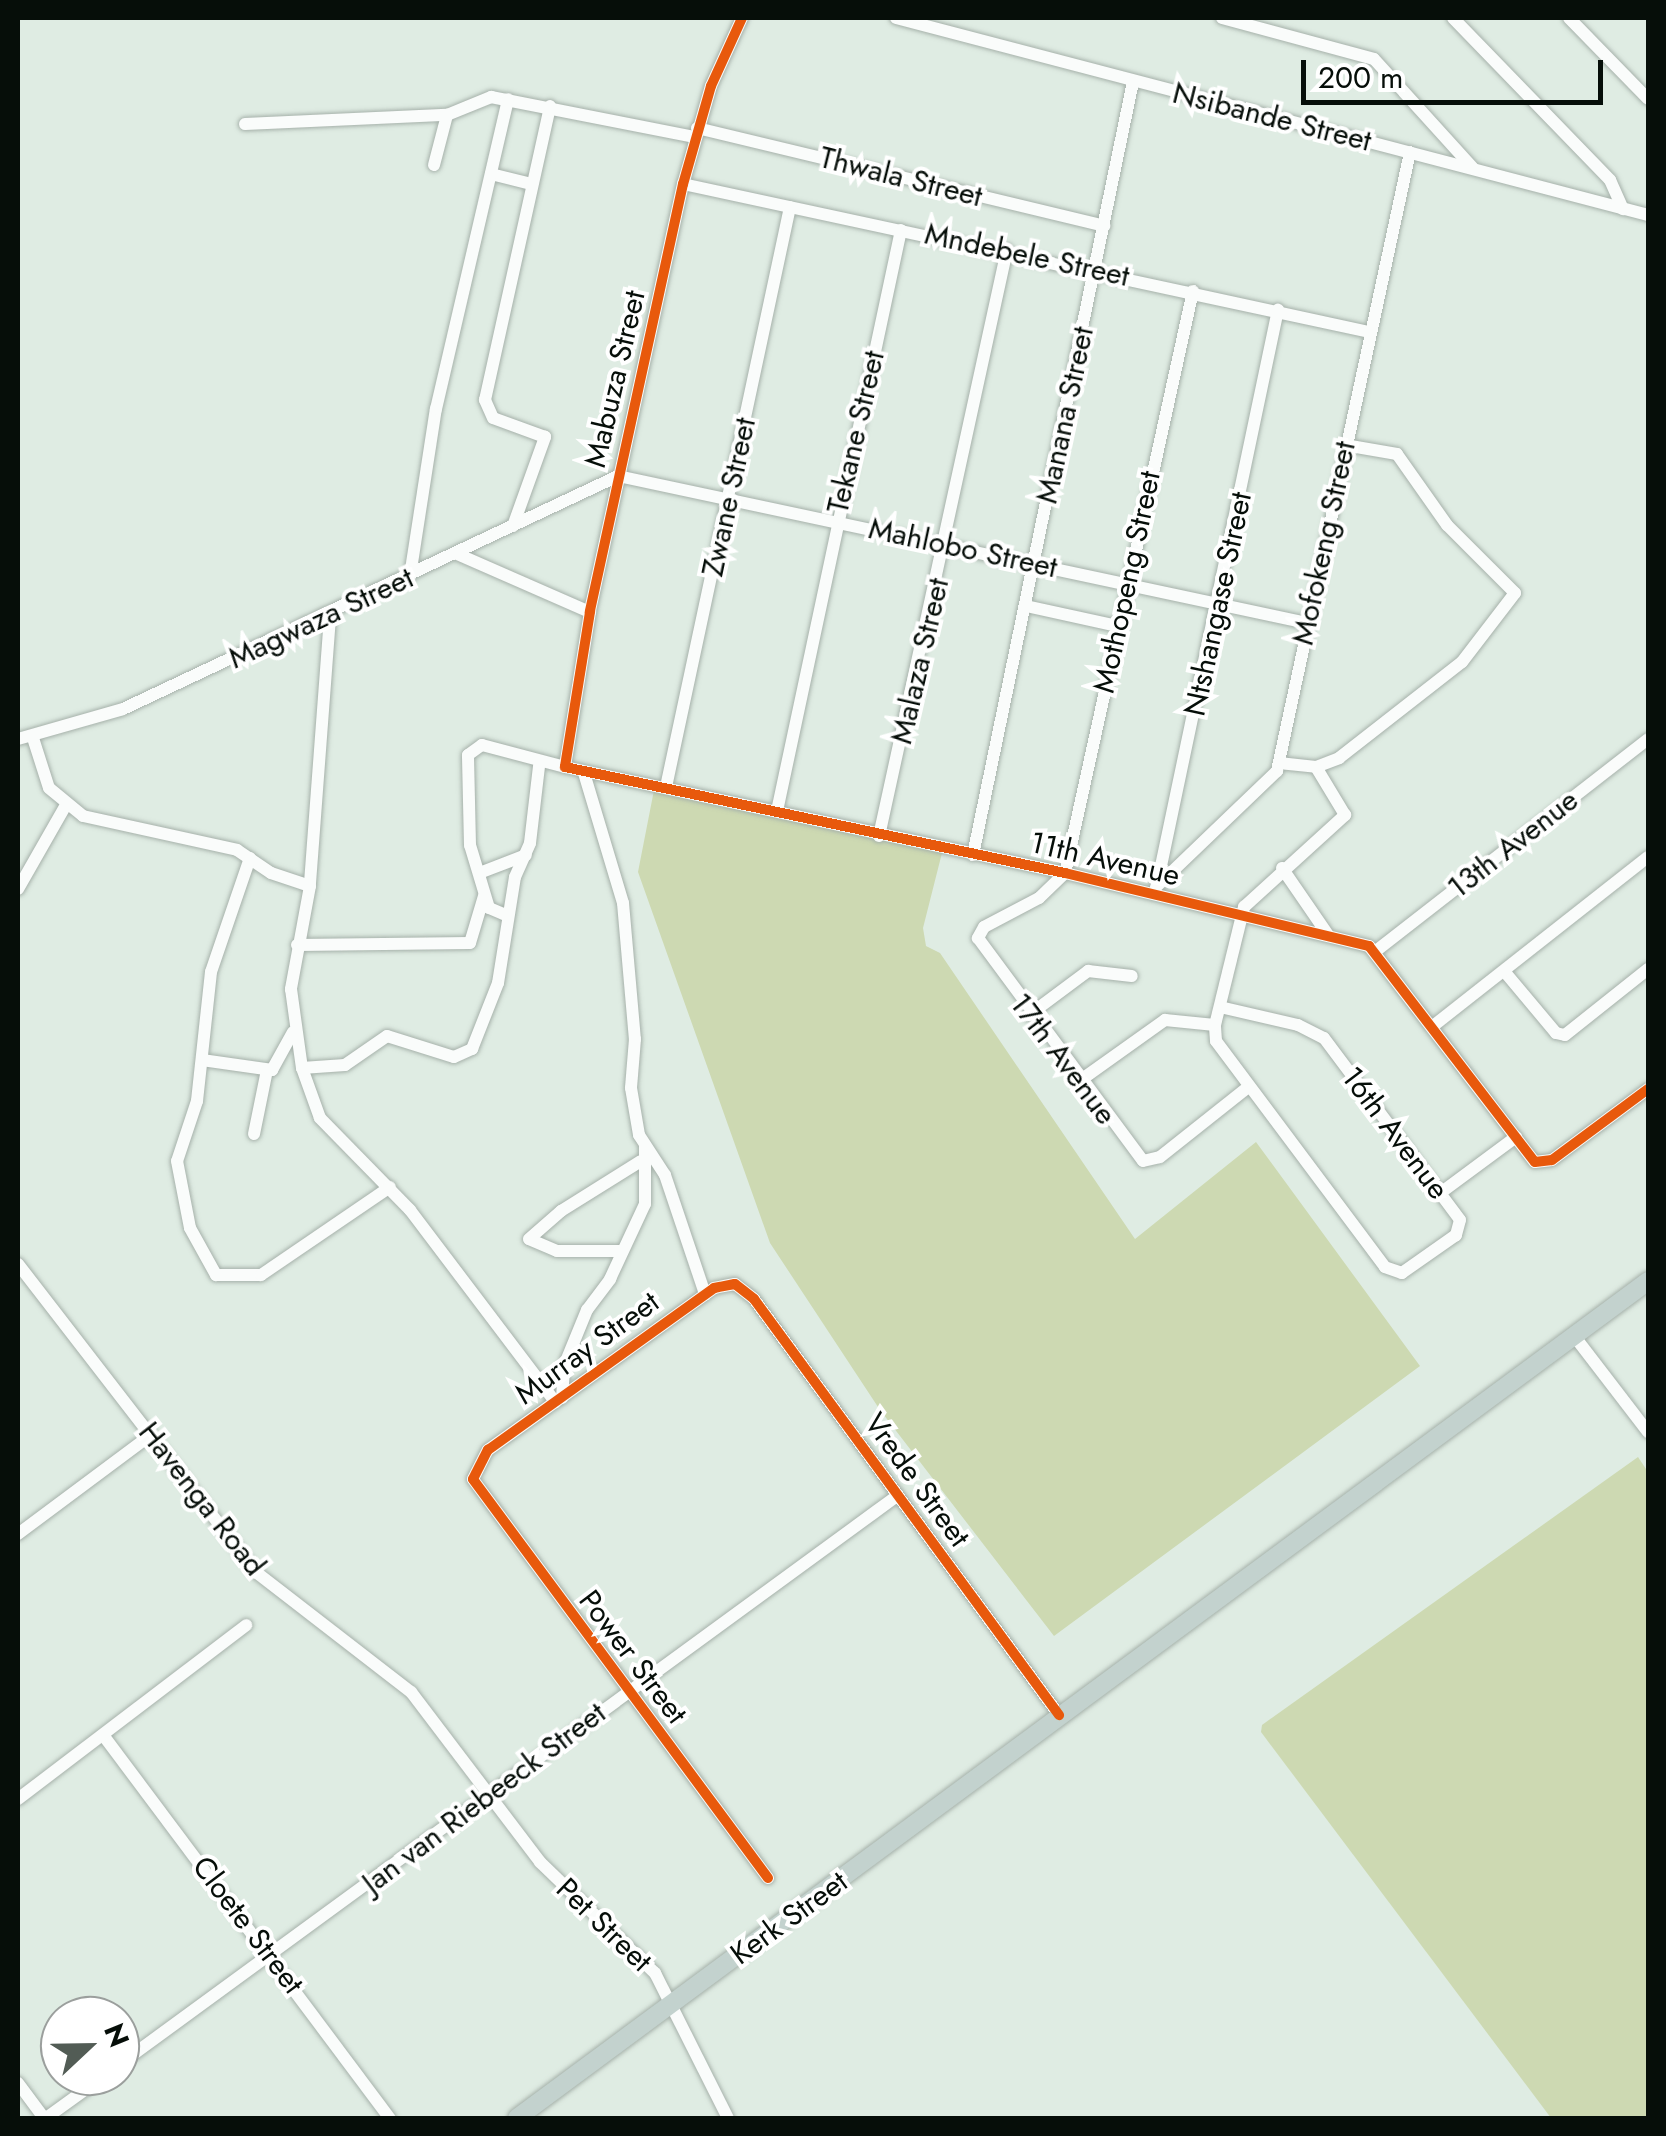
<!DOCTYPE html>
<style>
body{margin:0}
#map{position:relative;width:1666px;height:2136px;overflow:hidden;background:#dfece3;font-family:Jost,sans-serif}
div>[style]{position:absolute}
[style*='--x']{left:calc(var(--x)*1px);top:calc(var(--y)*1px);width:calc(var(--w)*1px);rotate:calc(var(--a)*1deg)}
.green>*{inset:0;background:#cdd9b2}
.roads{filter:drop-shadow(0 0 2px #a6b1aa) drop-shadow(0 0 2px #a6b1aa)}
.minor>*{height:12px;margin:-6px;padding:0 6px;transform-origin:6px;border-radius:6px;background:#fafcfb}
.highway>*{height:18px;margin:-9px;padding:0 9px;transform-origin:9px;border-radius:9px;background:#c3d2ce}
.cycleway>*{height:10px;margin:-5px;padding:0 5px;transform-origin:5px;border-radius:5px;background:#e8590c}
span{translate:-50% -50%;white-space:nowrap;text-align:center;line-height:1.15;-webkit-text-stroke:8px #fff;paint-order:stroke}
.street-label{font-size:30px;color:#060e09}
.frame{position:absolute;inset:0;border:20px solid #060e09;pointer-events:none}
.north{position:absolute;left:40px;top:1996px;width:100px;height:100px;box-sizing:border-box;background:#fff;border:2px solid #9b9f9d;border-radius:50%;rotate:68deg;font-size:28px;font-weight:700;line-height:40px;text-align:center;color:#060e09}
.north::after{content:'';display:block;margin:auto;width:35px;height:45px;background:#525c55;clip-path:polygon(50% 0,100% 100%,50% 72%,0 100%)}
.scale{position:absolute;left:1301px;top:60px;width:302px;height:45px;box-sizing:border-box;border:5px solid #060e09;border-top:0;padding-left:12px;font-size:30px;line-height:35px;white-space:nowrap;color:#060e09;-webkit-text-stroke:8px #fff;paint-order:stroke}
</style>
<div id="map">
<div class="green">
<i style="clip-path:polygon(655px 785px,944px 845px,923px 928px,926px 946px,940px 953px,1135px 1239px,1256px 1142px,1420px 1366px,1054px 1636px,880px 1410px,770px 1243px,638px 872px)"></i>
<i style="clip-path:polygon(1638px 1457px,1648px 1472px,1648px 2118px,1551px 2118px,1261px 1732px,1262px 1725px)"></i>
</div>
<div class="roads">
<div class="minor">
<i style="--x:742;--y:18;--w:75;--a:114.5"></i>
<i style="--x:711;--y:86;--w:102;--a:105.9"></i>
<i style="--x:683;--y:184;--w:438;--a:102.3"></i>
<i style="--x:590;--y:612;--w:157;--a:99.2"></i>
<i style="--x:565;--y:767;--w:511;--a:11.97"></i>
<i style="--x:1065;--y:873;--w:313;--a:13.5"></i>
<i style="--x:1369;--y:946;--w:272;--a:52.5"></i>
<i style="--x:1535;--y:1162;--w:17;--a:-7"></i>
<i style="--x:1552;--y:1160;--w:119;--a:-36.5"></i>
<i style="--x:896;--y:18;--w:777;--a:14.68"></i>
<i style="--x:1222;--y:18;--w:157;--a:15.1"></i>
<i style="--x:1374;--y:59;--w:147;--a:47.8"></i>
<i style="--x:1453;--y:18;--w:226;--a:45.9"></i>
<i style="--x:1610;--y:180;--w:32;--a:66"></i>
<i style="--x:1569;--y:18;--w:113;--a:45.7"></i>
<i style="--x:245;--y:124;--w:202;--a:-2.6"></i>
<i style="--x:447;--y:115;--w:48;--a:-22.2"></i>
<i style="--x:491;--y:97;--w:208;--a:11.1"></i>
<i style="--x:697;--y:128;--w:419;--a:13.5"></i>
<i style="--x:434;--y:165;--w:52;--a:-75.4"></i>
<i style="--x:491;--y:174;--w:41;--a:14"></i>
<i style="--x:683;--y:184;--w:702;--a:12.17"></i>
<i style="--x:1193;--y:291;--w:596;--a:102.4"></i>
<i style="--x:1065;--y:873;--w:36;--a:136"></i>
<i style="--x:1039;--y:898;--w:62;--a:152.2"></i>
<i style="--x:984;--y:927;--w:13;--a:119"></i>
<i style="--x:978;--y:938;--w:277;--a:53.5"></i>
<i style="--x:1143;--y:1161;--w:17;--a:-13"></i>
<i style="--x:1160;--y:1157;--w:111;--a:-38.4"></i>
<i style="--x:618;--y:476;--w:705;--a:12.04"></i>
<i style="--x:513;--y:526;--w:95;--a:-70.2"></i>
<i style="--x:545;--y:437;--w:55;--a:-159.9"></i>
<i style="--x:493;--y:418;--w:20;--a:-114"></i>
<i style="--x:485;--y:400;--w:301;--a:-77.5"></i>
<i style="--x:457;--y:554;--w:145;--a:23.6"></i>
<i style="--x:410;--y:576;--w:169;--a:-81.2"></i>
<i style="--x:436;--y:409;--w:318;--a:-76.9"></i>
<i style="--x:1026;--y:606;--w:93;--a:12.4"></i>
<i style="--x:330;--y:617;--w:270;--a:94.3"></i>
<i style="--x:310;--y:886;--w:105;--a:100.5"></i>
<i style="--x:291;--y:989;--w:80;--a:82.1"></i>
<i style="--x:302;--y:1068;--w:53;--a:70.2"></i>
<i style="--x:320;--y:1118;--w:129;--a:45.6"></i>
<i style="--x:410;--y:1210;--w:241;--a:52.9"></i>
<i style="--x:33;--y:738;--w:52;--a:72.3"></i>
<i style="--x:49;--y:788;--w:44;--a:39.5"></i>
<i style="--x:83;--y:816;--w:158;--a:12.4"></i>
<i style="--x:237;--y:850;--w:41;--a:34.1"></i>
<i style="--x:271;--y:873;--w:41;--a:18.4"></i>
<i style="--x:18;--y:739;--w:109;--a:-15.9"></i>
<i style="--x:123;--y:709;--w:547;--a:-25.21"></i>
<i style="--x:1279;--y:763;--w:37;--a:6"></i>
<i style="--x:1316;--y:767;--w:25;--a:-21"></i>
<i style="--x:1339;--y:758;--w:156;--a:-38"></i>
<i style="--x:1462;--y:662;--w:87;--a:-52.5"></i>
<i style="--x:1515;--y:593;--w:96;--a:-135"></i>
<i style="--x:1447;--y:525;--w:87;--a:-125.2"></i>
<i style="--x:1397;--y:454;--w:53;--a:-170.2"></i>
<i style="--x:584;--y:773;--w:136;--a:73.3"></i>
<i style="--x:623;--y:903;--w:137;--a:85"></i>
<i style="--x:635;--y:1039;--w:49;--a:94.7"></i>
<i style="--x:631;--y:1088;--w:48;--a:80.3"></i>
<i style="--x:639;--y:1135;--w:48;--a:57"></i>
<i style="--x:665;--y:1175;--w:126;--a:71.4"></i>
<i style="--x:666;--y:787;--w:593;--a:-77.93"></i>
<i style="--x:777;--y:811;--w:594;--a:-77.95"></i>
<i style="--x:879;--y:836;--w:600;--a:-77.68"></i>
<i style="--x:973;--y:855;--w:789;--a:-78.31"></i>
<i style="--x:250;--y:858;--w:120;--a:108.9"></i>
<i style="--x:211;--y:972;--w:130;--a:96.2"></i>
<i style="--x:197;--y:1101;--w:63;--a:108.4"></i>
<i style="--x:177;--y:1161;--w:68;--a:79"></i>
<i style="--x:190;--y:1228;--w:54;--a:61"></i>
<i style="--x:216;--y:1275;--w:45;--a:0"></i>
<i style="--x:261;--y:1275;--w:156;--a:-34.3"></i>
<i style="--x:1282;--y:868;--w:81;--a:55.5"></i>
<i style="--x:482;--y:872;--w:47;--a:-21.1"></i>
<i style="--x:1157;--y:885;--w:588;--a:-78.12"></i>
<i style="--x:1156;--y:887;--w:168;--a:-43.8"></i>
<i style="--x:1277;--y:771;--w:633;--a:-77.87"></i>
<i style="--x:18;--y:889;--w:97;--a:-60.3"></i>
<i style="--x:508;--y:916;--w:21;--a:-157"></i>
<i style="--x:489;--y:908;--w:66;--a:-106.8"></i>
<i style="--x:470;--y:845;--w:90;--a:-91.3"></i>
<i style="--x:468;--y:755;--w:17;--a:-36"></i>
<i style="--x:482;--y:745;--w:86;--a:14.8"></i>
<i style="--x:297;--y:945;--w:173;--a:-0.7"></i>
<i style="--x:470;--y:943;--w:49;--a:-73.4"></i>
<i style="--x:1377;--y:950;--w:343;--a:-37.9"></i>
<i style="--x:1504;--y:971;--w:81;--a:50"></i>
<i style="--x:1556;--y:1033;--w:9;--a:13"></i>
<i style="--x:1565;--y:1035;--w:106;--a:-38.5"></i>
<i style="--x:1220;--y:1007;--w:80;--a:13"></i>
<i style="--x:1298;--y:1025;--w:29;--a:27"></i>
<i style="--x:1324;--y:1038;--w:227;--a:53.2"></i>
<i style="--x:1460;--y:1220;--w:16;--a:105"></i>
<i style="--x:1456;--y:1235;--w:66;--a:144.9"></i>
<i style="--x:1402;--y:1273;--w:18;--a:-161"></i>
<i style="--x:1385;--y:1267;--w:282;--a:-126.8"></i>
<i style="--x:1216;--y:1041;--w:16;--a:-94"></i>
<i style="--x:1215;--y:1025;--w:122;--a:-76.2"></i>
<i style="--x:1244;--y:907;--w:137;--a:-42.3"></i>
<i style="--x:1345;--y:815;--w:56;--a:-121.1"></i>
<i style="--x:1029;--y:1015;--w:74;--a:-36.7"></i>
<i style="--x:1088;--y:971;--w:44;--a:6.5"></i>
<i style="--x:1433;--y:1026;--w:273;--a:-38.2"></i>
<i style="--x:202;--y:1060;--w:71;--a:8.1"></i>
<i style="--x:272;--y:1070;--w:43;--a:-61.1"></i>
<i style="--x:302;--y:1068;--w:43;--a:-4"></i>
<i style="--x:345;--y:1065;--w:51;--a:-34.6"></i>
<i style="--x:387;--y:1036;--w:70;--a:17.4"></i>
<i style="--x:454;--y:1057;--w:20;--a:-24"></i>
<i style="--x:472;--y:1049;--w:71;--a:-68.5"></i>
<i style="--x:498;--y:983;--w:107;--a:-80.9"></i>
<i style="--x:515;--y:877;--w:37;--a:-66"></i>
<i style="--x:530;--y:843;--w:78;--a:-83.3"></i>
<i style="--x:1078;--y:1082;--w:107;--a:-35.5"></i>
<i style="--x:1165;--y:1020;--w:50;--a:5.7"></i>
<i style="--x:254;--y:1134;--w:65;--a:-78.5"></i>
<i style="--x:1439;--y:1194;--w:96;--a:-36.5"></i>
<i style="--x:621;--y:1251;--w:64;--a:180"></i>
<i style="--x:557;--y:1251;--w:30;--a:-157"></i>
<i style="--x:529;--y:1239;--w:43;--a:-41.2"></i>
<i style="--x:561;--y:1211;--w:94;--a:-32"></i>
<i style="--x:18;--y:1264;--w:391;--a:52.3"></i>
<i style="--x:257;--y:1573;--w:195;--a:37.7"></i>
<i style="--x:411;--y:1692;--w:213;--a:52.8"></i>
<i style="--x:540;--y:1862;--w:160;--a:44"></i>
<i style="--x:655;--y:1973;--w:162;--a:63.3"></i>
<i style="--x:1575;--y:1337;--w:120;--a:52.5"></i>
<i style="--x:562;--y:1398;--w:32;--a:-86"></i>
<i style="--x:564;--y:1366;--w:61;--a:-67.7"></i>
<i style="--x:587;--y:1310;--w:39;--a:-53"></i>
<i style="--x:610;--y:1279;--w:83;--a:-65"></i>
<i style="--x:645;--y:1204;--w:58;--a:-90"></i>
<i style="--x:18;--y:1534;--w:166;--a:-36.7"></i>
<i style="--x:103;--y:1735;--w:479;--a:53.2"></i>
<i style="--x:18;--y:1799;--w:287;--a:-37.3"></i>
<i style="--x:768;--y:1878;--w:496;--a:-126.5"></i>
<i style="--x:473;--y:1479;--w:33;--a:-63"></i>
<i style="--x:488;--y:1450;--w:278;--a:-35.6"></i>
<i style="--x:714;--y:1288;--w:21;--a:-11"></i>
<i style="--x:735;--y:1284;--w:24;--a:38"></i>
<i style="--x:754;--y:1299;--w:516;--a:53.75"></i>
<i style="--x:120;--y:2064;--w:962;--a:-36.17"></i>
<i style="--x:18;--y:2083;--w:44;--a:53.4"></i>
<i style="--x:46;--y:2118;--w:72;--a:-35.9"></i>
</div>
<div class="highway">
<i style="--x:517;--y:2118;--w:1407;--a:-36.5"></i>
</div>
</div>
<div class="cycleway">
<i style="--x:742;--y:18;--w:75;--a:114.5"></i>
<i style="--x:711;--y:86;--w:102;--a:105.9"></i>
<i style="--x:683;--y:184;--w:438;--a:102.3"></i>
<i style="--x:590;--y:612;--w:157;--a:99.2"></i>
<i style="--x:565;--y:767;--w:511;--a:11.97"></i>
<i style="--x:1065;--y:873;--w:313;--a:13.5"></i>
<i style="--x:1369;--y:946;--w:272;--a:52.5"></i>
<i style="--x:1535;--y:1162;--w:17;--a:-7"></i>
<i style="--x:1552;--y:1160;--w:119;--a:-36.5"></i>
<i style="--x:768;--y:1878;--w:496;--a:-126.5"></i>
<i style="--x:473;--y:1479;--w:33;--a:-63"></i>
<i style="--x:488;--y:1450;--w:278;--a:-35.6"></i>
<i style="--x:714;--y:1288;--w:21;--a:-11"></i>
<i style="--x:735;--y:1284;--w:24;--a:38"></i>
<i style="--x:754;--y:1299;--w:516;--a:53.75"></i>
</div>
<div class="street-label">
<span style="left:1272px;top:117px;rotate:14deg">Nsibande Street</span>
<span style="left:901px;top:177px;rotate:14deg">Thwala Street</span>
<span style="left:1027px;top:255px;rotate:12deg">Mndebele Street</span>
<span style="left:615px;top:379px;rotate:-77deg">Mabuza Street</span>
<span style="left:1065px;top:415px;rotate:-78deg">Manana Street</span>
<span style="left:856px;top:432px;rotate:-77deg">Tekane Street</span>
<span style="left:729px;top:497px;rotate:-78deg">Zwane Street</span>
<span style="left:1324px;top:543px;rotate:-78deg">Mofokeng Street</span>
<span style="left:963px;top:548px;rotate:12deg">Mahlobo Street</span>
<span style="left:1127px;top:582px;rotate:-78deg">Mothopeng Street</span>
<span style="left:1218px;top:604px;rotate:-78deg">Ntshangase Street</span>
<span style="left:321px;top:618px;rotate:-25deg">Magwaza Street</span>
<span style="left:920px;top:661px;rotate:-77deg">Malaza Street</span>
<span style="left:1513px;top:844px;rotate:-38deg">13th Avenue</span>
<span style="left:1105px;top:859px;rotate:13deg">11th Avenue</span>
<span style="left:1063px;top:1059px;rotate:53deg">17th Avenue</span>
<span style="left:1395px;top:1133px;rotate:53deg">16th Avenue</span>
<span style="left:587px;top:1348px;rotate:-36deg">Murray Street</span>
<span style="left:917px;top:1480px;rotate:54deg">Vrede Street</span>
<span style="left:202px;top:1499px;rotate:52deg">Havenga Road</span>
<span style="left:633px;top:1657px;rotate:53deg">Power Street</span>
<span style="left:484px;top:1798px;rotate:-37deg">Jan van Riebeeck Street</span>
<span style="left:789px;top:1918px;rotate:-36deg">Kerk Street</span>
<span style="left:248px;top:1925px;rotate:53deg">Cloete Street</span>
<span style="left:604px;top:1925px;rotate:44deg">Pet Street</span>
</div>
<div class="frame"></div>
<div class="north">N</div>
<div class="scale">200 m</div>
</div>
